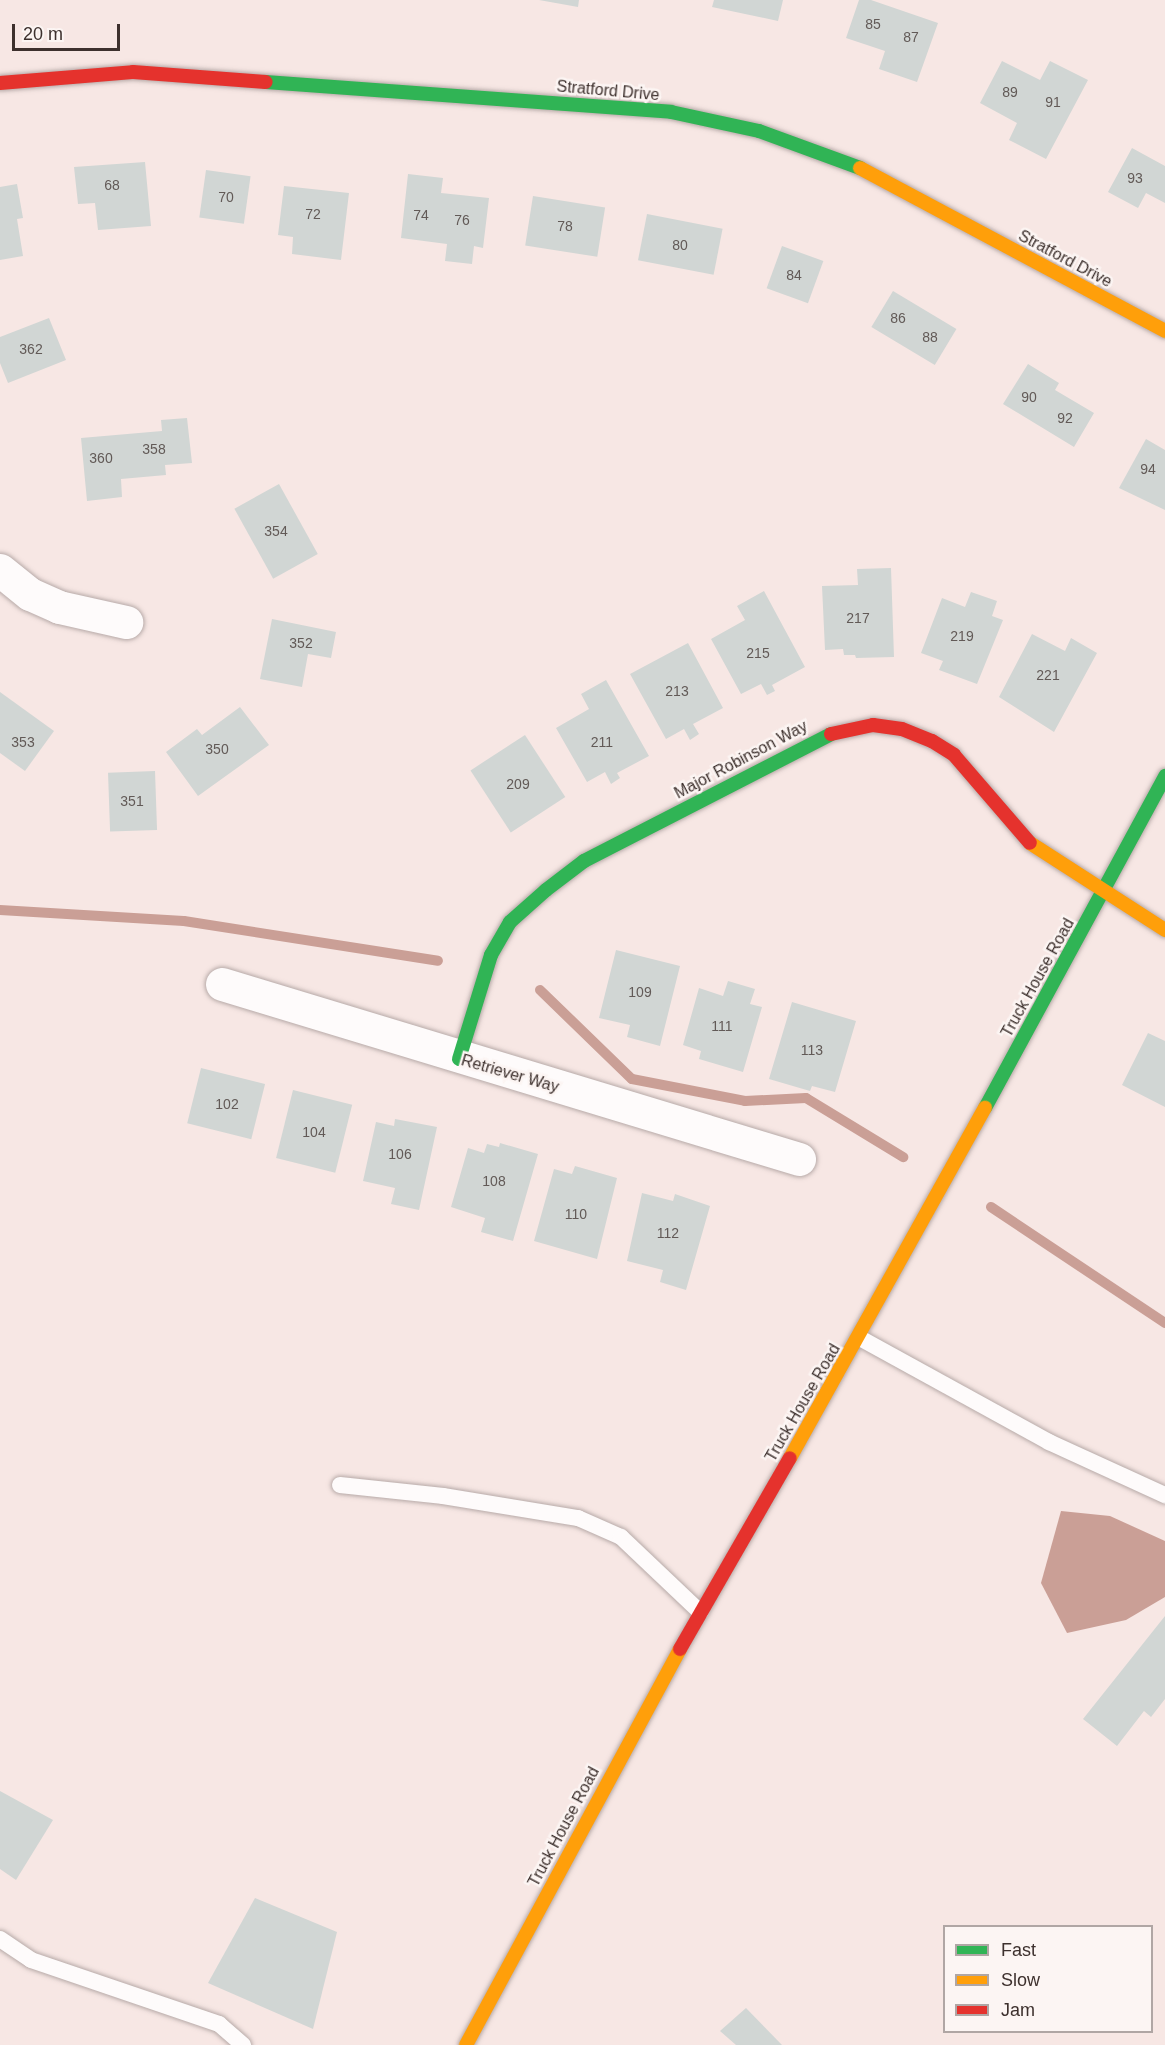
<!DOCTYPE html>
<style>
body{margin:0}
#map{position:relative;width:1165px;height:2045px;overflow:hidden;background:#f7e7e4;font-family:Arial,sans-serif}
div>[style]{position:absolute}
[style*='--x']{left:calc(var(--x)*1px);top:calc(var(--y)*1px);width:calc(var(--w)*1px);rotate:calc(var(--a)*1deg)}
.water>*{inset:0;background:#ca9f96}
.stream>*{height:10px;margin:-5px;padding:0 5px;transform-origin:5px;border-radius:5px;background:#ca9f96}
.building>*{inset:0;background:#d1d6d4;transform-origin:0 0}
.roads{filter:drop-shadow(0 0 2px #b7aaa8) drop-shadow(0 0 2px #b7aaa8)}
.lane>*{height:16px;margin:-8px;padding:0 8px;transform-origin:8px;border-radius:8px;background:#fefbfb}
.street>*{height:33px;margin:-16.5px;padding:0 16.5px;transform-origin:16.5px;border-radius:16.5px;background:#fefbfb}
.fast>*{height:14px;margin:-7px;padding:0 7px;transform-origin:7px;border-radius:7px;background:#30b455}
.slow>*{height:14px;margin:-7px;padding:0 7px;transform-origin:7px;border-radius:7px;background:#ff9f0a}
.jam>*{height:14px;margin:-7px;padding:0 7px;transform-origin:7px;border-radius:7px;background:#e5322d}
span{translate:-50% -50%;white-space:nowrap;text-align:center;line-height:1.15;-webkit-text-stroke:5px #fcf5f3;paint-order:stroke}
.number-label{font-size:14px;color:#625a57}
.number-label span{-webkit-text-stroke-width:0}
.street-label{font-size:16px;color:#3d302d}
.legend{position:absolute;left:943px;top:1925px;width:210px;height:108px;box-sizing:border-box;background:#fcf5f3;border:2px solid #b0a6a4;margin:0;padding:8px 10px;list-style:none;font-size:18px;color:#3d302d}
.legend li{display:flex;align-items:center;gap:12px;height:30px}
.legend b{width:30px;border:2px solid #b0a6a4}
.scale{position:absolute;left:12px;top:24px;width:108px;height:27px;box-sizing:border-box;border:3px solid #3d302d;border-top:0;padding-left:8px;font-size:18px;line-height:21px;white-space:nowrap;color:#3d302d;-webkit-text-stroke:4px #fcf5f3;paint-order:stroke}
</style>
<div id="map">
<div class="water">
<i style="clip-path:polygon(1061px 1511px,1110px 1516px,1165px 1541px,1165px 1597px,1126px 1620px,1067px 1633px,1041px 1583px)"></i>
</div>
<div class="stream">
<i style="--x:0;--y:910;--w:184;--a:3.4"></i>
<i style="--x:184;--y:921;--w:257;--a:8.9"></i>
<i style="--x:540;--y:990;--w:128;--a:44.1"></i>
<i style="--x:632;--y:1079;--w:115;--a:11"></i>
<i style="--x:745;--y:1101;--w:61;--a:-2.8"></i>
<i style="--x:806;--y:1098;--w:114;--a:31.3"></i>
<i style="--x:991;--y:1207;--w:209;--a:33.7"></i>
</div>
<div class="building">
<i style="clip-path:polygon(539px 0,579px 0,578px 7px)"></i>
<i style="clip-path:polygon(714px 0,783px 0,778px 21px,712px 7px)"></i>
<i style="clip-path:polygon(859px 0,871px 0,938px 23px,917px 82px,879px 69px,885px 51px,846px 38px)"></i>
<i style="clip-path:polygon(1002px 61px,1040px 80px,1050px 61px,1088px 80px,1046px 159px,1009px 140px,1017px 123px,980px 103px)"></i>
<i style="clip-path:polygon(1132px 148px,1165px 166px,1165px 203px,1146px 193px,1138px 208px,1108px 192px)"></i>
<i style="clip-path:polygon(145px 162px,151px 226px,98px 230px,95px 203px,78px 204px,74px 167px)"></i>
<i style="left:206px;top:170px;width:45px;height:48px;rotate:8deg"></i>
<i style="clip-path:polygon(408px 174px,443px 178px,441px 193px,489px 198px,483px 248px,474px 246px,472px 264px,445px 261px,447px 244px,401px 238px)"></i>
<i style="clip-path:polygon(17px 184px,23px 218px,17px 219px,23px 256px,0 260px,0 187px)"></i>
<i style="clip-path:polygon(284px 186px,349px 193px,341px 260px,292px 254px,293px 237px,278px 235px)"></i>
<i style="left:533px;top:196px;width:73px;height:50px;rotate:9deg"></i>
<i style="left:647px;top:214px;width:77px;height:47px;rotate:11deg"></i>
<i style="left:782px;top:246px;width:44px;height:45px;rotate:20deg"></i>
<i style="left:893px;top:291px;width:74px;height:42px;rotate:31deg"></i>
<i style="clip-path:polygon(49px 318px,66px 360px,8px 383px,0 363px,0 337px)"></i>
<i style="clip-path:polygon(1028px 364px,1059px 383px,1055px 390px,1094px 413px,1074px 447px,1003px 404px)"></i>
<i style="clip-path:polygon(187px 418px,192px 463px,165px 465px,166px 475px,121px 479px,122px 497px,87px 501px,81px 438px,162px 431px,161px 420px)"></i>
<i style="clip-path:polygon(1146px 439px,1165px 450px,1165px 510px,1119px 488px)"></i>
<i style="left:279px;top:484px;width:80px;height:51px;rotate:61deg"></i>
<i style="clip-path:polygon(891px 568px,894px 657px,856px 658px,855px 655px,844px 655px,843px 649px,825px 650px,822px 586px,858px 585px,857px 569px)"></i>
<i style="clip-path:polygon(764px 591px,805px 667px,772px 685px,775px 691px,767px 695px,761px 684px,741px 694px,711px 639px,745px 620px,737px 606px)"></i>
<i style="clip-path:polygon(971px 592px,997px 601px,992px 616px,1003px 620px,977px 684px,939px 670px,943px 661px,921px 653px,942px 598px,965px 607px)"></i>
<i style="clip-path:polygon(272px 619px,336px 632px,331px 658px,308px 654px,302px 687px,260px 679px)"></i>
<i style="clip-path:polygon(1032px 634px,1065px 651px,1071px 638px,1097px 653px,1054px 732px,999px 697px)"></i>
<i style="clip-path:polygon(688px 643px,723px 708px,693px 724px,699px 734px,690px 740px,684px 729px,666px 739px,630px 674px)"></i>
<i style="clip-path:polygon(606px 680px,649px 756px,617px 773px,620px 778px,611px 784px,605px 772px,587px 782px,556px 728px,589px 709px,581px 694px)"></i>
<i style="clip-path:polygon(0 692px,54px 731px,25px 771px,0 753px)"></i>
<i style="clip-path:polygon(240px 707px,269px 745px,198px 796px,166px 752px,197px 729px,202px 735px)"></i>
<i style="left:525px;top:735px;width:74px;height:65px;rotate:57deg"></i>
<i style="left:155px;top:771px;width:59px;height:47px;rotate:88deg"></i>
<i style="clip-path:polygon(616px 950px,680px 966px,660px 1046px,627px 1037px,630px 1025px,599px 1018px)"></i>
<i style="clip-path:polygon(728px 981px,755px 989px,750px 1004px,762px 1007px,743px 1072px,699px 1059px,701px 1051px,683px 1045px,699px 988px,723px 996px)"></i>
<i style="clip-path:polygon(792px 1002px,856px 1021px,835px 1092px,812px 1086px,810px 1091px,769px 1079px)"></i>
<i style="clip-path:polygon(1148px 1033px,1165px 1041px,1165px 1107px,1122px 1085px)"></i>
<i style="left:201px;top:1068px;width:66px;height:57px;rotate:14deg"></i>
<i style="left:293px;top:1090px;width:61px;height:70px;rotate:14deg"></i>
<i style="clip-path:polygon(395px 1119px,437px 1127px,419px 1210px,391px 1204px,395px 1188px,363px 1181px,376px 1122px,394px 1126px)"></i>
<i style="clip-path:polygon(500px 1143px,538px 1154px,513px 1241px,481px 1232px,485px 1218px,451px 1207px,468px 1148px,484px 1153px,487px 1144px,499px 1147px)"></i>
<i style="clip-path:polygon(575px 1166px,617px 1178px,597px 1259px,534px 1241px,554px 1169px,572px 1174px)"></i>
<i style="clip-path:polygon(642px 1193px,673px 1201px,675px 1194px,710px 1206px,686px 1290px,660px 1282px,663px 1270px,627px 1261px)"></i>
<i style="clip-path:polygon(1165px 1616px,1165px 1699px,1151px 1717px,1144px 1711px,1117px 1746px,1083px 1719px)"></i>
<i style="clip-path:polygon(0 1791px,53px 1820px,16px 1880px,0 1869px)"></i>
<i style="clip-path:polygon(255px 1898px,337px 1932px,313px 2029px,208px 1983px)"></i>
<i style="clip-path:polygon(746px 2008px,782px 2045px,736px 2045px,720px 2031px)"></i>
</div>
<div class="roads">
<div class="lane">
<i style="--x:860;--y:1338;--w:216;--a:28.8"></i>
<i style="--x:1049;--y:1442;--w:128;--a:24.6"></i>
<i style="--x:340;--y:1485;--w:104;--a:6.1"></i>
<i style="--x:443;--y:1496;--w:137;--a:9.3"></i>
<i style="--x:578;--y:1518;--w:47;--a:23.8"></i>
<i style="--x:621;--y:1537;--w:109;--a:43.5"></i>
<i style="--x:0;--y:1939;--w:37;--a:34"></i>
<i style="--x:31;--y:1960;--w:199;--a:18.8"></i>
<i style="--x:219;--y:2024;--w:32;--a:41"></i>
</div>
<div class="street">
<i style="--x:0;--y:570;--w:38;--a:39"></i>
<i style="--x:30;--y:594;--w:32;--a:24"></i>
<i style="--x:59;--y:607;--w:69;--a:12.6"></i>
<i style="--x:222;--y:984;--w:603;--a:16.87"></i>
</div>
<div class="fast">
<i style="--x:266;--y:82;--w:406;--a:4.2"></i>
<i style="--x:671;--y:112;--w:90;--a:12.2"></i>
<i style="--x:759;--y:131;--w:108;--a:20.1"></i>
<i style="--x:459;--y:1059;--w:109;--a:-72.9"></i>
<i style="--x:491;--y:955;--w:38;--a:-60"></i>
<i style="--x:510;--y:922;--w:48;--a:-41.6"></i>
<i style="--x:546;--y:890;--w:48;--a:-37.3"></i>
<i style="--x:584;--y:861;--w:278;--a:-27.2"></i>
<i style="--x:985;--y:1108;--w:378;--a:-61.5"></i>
</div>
<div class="slow">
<i style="--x:860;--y:168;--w:346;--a:28.1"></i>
<i style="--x:1030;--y:843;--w:161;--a:32.8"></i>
<i style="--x:790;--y:1458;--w:401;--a:-60.9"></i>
<i style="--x:466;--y:2045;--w:450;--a:-61.6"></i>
</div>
<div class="jam">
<i style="--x:0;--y:83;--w:133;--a:-4.7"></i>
<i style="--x:133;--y:72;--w:133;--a:4.3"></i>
<i style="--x:831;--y:734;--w:43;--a:-12.1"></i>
<i style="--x:873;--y:725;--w:29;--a:8"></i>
<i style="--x:902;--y:729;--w:32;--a:22"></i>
<i style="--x:932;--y:741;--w:26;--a:32"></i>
<i style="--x:954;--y:755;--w:116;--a:49.2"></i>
<i style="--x:680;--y:1649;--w:220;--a:-60.1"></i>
</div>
</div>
<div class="number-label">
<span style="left:873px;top:24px">85</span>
<span style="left:911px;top:37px">87</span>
<span style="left:1010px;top:92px">89</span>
<span style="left:1053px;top:102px">91</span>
<span style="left:1135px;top:178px">93</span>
<span style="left:112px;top:185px">68</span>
<span style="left:226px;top:197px">70</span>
<span style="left:313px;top:214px">72</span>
<span style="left:421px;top:215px">74</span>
<span style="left:462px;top:220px">76</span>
<span style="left:565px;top:226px">78</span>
<span style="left:680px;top:245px">80</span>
<span style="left:794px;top:275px">84</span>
<span style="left:898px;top:318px">86</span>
<span style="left:930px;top:337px">88</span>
<span style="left:31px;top:349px">362</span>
<span style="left:1029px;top:397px">90</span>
<span style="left:1065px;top:418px">92</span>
<span style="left:154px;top:449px">358</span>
<span style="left:101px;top:458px">360</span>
<span style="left:1148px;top:469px">94</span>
<span style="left:276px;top:531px">354</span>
<span style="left:858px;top:618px">217</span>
<span style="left:962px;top:636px">219</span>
<span style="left:301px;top:643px">352</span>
<span style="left:758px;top:653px">215</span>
<span style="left:1048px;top:675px">221</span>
<span style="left:677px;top:691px">213</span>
<span style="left:23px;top:742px">353</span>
<span style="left:602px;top:742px">211</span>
<span style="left:217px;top:749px">350</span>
<span style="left:518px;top:784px">209</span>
<span style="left:132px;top:801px">351</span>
<span style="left:640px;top:992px">109</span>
<span style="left:722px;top:1026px">111</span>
<span style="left:812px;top:1050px">113</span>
<span style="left:227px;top:1104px">102</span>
<span style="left:314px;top:1132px">104</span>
<span style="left:400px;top:1154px">106</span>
<span style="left:494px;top:1181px">108</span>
<span style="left:576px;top:1214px">110</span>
<span style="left:668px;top:1233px">112</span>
</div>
<div class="street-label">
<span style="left:608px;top:91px;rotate:5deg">Stratford Drive</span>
<span style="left:1065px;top:259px;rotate:28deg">Stratford Drive</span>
<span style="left:741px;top:760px;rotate:-28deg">Major Robinson Way</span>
<span style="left:1038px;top:978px;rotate:-61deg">Truck House Road</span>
<span style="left:510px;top:1074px;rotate:16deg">Retriever Way</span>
<span style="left:803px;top:1403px;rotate:-60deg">Truck House Road</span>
<span style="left:564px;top:1827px;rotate:-62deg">Truck House Road</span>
</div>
<ul class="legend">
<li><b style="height:8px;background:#30b455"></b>Fast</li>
<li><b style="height:8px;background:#ff9f0a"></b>Slow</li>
<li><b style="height:8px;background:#e5322d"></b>Jam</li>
</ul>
<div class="scale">20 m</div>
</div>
